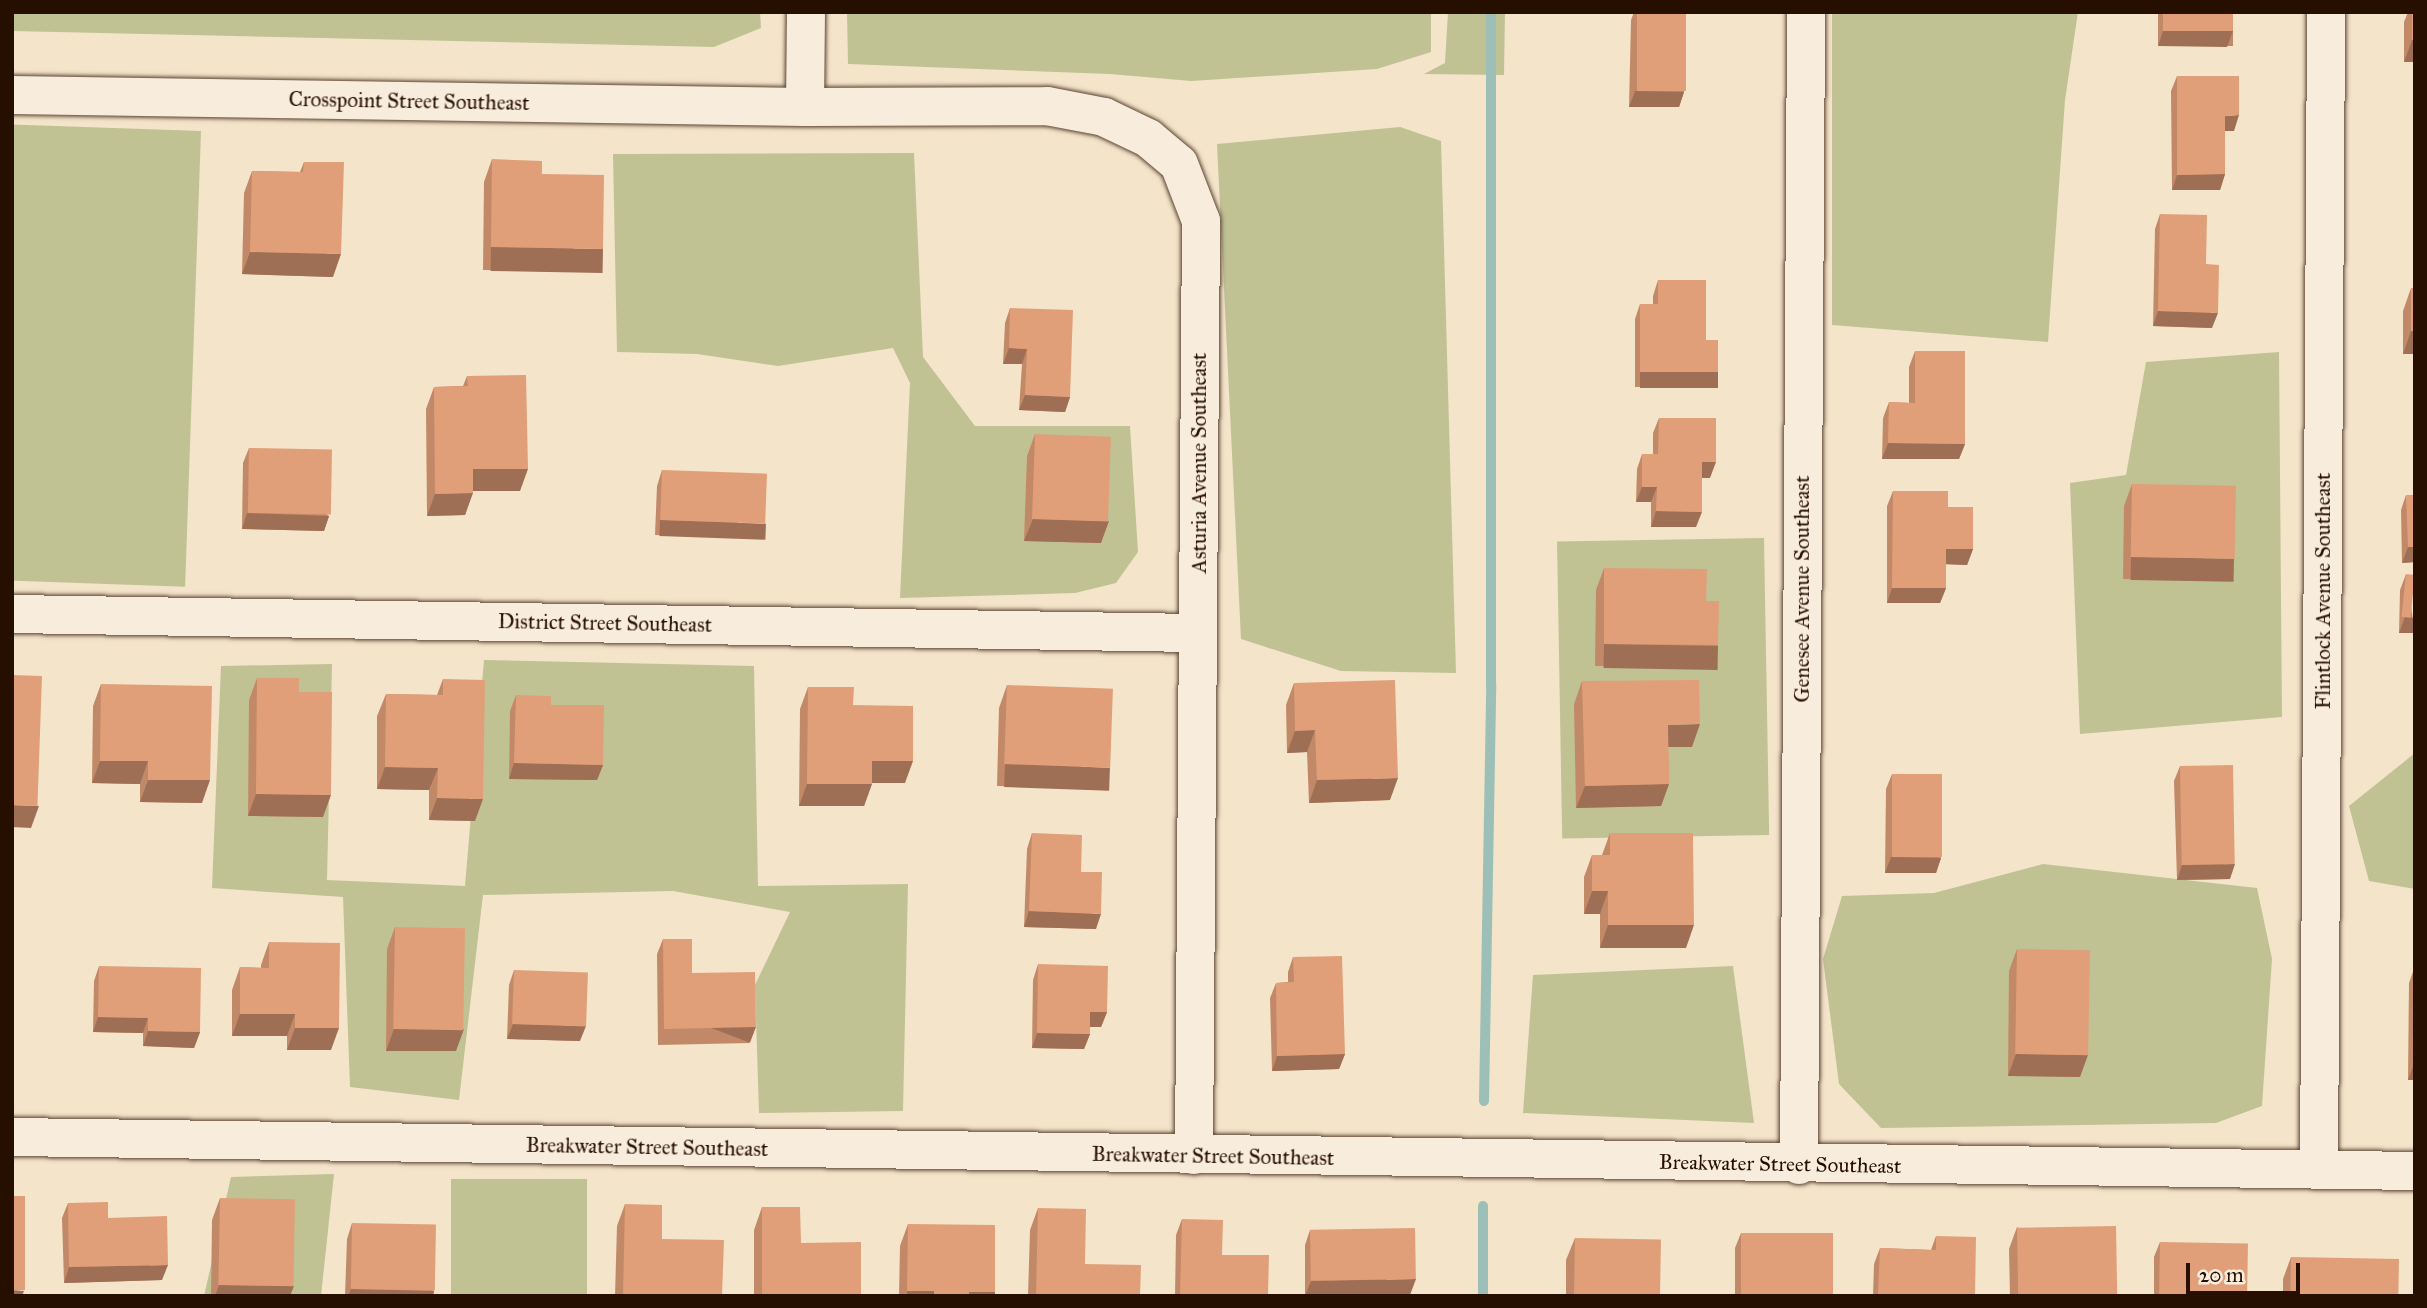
<!DOCTYPE html>
<style>
body{margin:0}
#map{position:relative;width:2427px;height:1308px;overflow:hidden;background:#f4e4ca;font-family:"IM FELL Great Primer",serif}
div>[style]{position:absolute}
[style*='--x']{left:calc(var(--x)*1px);top:calc(var(--y)*1px);width:calc(var(--w)*1px);rotate:calc(var(--a)*1deg)}
.green>*{inset:0;background:#c0c294;transform-origin:0 0}
.stream>*{height:10px;margin:-5px;padding:0 5px;transform-origin:5px;border-radius:5px;background:#9cbfb7}
.roads{filter:drop-shadow(0 0 2px #5a4432) drop-shadow(0 0 2px #5a4432)}
.minor>*{height:38px;margin:-19px;padding:0 19px;transform-origin:19px;border-radius:19px;background:#f8eddd}
.wall>*{inset:0;background:#c28968;transform-origin:0 0}
.shaded-wall>*{inset:0;background:#9e6f55;transform-origin:0 0}
.building>*{inset:0;background:#e19f79;transform-origin:0 0}
span{translate:-50% -50%;white-space:nowrap;text-align:center;line-height:1.15;-webkit-text-stroke:5px #f8eddd;paint-order:stroke}
.street-label{font-size:21px;color:#270f00}
.frame{position:absolute;inset:0;border:14px solid #270f00;pointer-events:none}
.scale{position:absolute;left:2186px;top:1263px;width:114px;height:32px;box-sizing:border-box;border:4px solid #270f00;border-top:0;padding-left:9px;font-size:21px;line-height:24px;white-space:nowrap;color:#270f00;-webkit-text-stroke:5px #f8eddd;paint-order:stroke}
</style>
<div id="map">
<div class="green">
<i style="clip-path:polygon(12px 12px,760px 12px,761px 28px,714px 47px,12px 31px)"></i>
<i style="clip-path:polygon(847px 12px,1431px 12px,1431px 52px,1377px 69px,1191px 81px,1110px 74px,848px 64px)"></i>
<i style="clip-path:polygon(1448px 12px,1505px 12px,1504px 75px,1424px 74px,1445px 63px)"></i>
<i style="clip-path:polygon(1832px 12px,2078px 12px,2065px 100px,2048px 342px,1832px 325px)"></i>
<i style="clip-path:polygon(1400px 127px,1441px 141px,1456px 673px,1341px 671px,1241px 639px,1217px 144px)"></i>
<i style="left:201px;top:131px;width:456px;height:189px;rotate:92deg"></i>
<i style="clip-path:polygon(914px 153px,923px 357px,975px 426px,1130px 426px,1138px 552px,1116px 583px,1075px 593px,900px 598px,910px 383px,893px 348px,778px 366px,697px 354px,617px 352px,613px 154px)"></i>
<i style="clip-path:polygon(2279px 352px,2282px 717px,2080px 734px,2070px 483px,2126px 475px,2146px 362px)"></i>
<i style="left:1764px;top:538px;width:297px;height:207px;rotate:89deg"></i>
<i style="clip-path:polygon(484px 660px,754px 666px,758px 886px,908px 884px,903px 1111px,759px 1113px,755px 985px,790px 912px,673px 891px,483px 895px,459px 1100px,350px 1087px,343px 897px,212px 888px,221px 666px,332px 664px,327px 880px,465px 886px)"></i>
<i style="clip-path:polygon(2415px 753px,2415px 889px,2369px 881px,2349px 806px)"></i>
<i style="clip-path:polygon(2043px 864px,2257px 888px,2272px 959px,2262px 1106px,2216px 1123px,1881px 1128px,1839px 1084px,1823px 959px,1842px 896px,1934px 893px)"></i>
<i style="clip-path:polygon(1733px 966px,1754px 1123px,1523px 1113px,1533px 975px)"></i>
<i style="clip-path:polygon(334px 1174px,321px 1296px,204px 1296px,231px 1177px)"></i>
<i style="left:451px;top:1179px;width:136px;height:117px"></i>
</div>
<div class="stream">
<i style="--x:1484;--y:1101;--w:416;--a:-89"></i>
<i style="--x:1491;--y:685;--w:673;--a:-90"></i>
<i style="--x:1483;--y:1206;--w:90;--a:90"></i>
</div>
<div class="roads">
<div class="minor">
<i style="--x:12;--y:95;--w:793;--a:0.87"></i>
<i style="--x:805;--y:107;--w:242;--a:-0.2"></i>
<i style="--x:1047;--y:106;--w:58;--a:10.9"></i>
<i style="--x:1104;--y:117;--w:49;--a:25.5"></i>
<i style="--x:1148;--y:138;--w:40;--a:40"></i>
<i style="--x:1179;--y:164;--w:61;--a:68.9"></i>
<i style="--x:1201;--y:221;--w:934;--a:90.43"></i>
<i style="--x:805;--y:107;--w:95;--a:-89.4"></i>
<i style="--x:12;--y:614;--w:1185;--a:0.92"></i>
<i style="--x:12;--y:1137;--w:2403;--a:0.81"></i>
<i style="--x:1799;--y:1165;--w:1153;--a:-89.65"></i>
<i style="--x:2319;--y:1169;--w:1157;--a:-89.65"></i>
</div>
</div>
<div class="wall">
<i style="clip-path:polygon(1634px 12px,1686px 12px,1684px 92px,1679px 107px,1629px 107px,1631px 20px)"></i>
<i style="left:2158px;top:12px;width:75px;height:34px"></i>
<i style="clip-path:polygon(2408px 12px,2415px 12px,2415px 62px,2404px 62px,2404px 22px)"></i>
<i style="clip-path:polygon(2177px 76px,2234px 131px,2225px 131px,2225px 174px,2220px 190px,2172px 190px,2171px 91px)"></i>
<i style="clip-path:polygon(492px 159px,595px 272px,483px 270px,484px 182px)"></i>
<i style="clip-path:polygon(304px 162px,333px 277px,242px 274px,244px 193px,252px 171px,300px 172px)"></i>
<i style="clip-path:polygon(2160px 214px,2206px 264px,2212px 328px,2153px 326px,2155px 229px)"></i>
<i style="clip-path:polygon(1658px 280px,1712px 387px,1635px 387px,1635px 319px,1640px 304px,1653px 304px,1653px 296px)"></i>
<i style="clip-path:polygon(2411px 288px,2415px 354px,2403px 354px,2403px 311px)"></i>
<i style="clip-path:polygon(1010px 308px,1070px 397px,1065px 412px,1019px 410px,1022px 364px,1003px 364px,1005px 323px)"></i>
<i style="clip-path:polygon(1915px 351px,1965px 444px,1959px 459px,1882px 459px,1883px 418px,1889px 402px,1909px 403px,1909px 367px)"></i>
<i style="clip-path:polygon(467px 376px,520px 491px,473px 491px,465px 515px,427px 516px,426px 409px,434px 387px,463px 386px)"></i>
<i style="clip-path:polygon(1659px 418px,1710px 478px,1702px 478px,1696px 527px,1651px 527px,1651px 502px,1636px 502px,1637px 469px,1642px 454px,1653px 454px,1653px 433px)"></i>
<i style="clip-path:polygon(1035px 434px,1101px 543px,1024px 541px,1027px 456px)"></i>
<i style="clip-path:polygon(249px 448px,329px 516px,324px 531px,242px 529px,243px 463px)"></i>
<i style="clip-path:polygon(662px 470px,760px 538px,655px 535px,657px 486px)"></i>
<i style="clip-path:polygon(2132px 484px,2226px 581px,2123px 579px,2124px 506px)"></i>
<i style="clip-path:polygon(1893px 491px,1948px 507px,1973px 549px,1967px 565px,1946px 564px,1946px 588px,1940px 603px,1887px 603px,1887px 506px)"></i>
<i style="clip-path:polygon(2406px 495px,2415px 562px,2402px 563px,2401px 510px)"></i>
<i style="clip-path:polygon(1604px 568px,1706px 601px,1718px 645px,1710px 667px,1595px 666px,1596px 590px)"></i>
<i style="clip-path:polygon(2406px 574px,2415px 633px,2399px 633px,2400px 590px)"></i>
<i style="clip-path:polygon(257px 678px,299px 692px,323px 817px,248px 816px,249px 700px)"></i>
<i style="clip-path:polygon(443px 679px,475px 821px,429px 820px,429px 790px,377px 789px,377px 716px,386px 694px,437px 695px)"></i>
<i style="clip-path:polygon(1582px 681px,1692px 747px,1668px 747px,1669px 784px,1661px 806px,1576px 808px,1574px 704px)"></i>
<i style="clip-path:polygon(1294px 683px,1390px 800px,1309px 803px,1307px 752px,1287px 753px,1286px 705px)"></i>
<i style="clip-path:polygon(101px 684px,202px 803px,140px 802px,140px 784px,92px 783px,93px 706px)"></i>
<i style="clip-path:polygon(1007px 685px,1102px 789px,997px 786px,999px 708px)"></i>
<i style="clip-path:polygon(808px 687px,905px 783px,872px 783px,864px 806px,799px 806px,800px 709px)"></i>
<i style="clip-path:polygon(516px 695px,551px 705px,603px 765px,597px 780px,509px 779px,510px 711px)"></i>
<i style="clip-path:polygon(2180px 766px,2230px 879px,2177px 880px,2174px 781px)"></i>
<i style="clip-path:polygon(1892px 774px,1941px 858px,1936px 873px,1885px 873px,1886px 789px)"></i>
<i style="clip-path:polygon(1032px 833px,1081px 872px,1096px 929px,1024px 927px,1027px 849px)"></i>
<i style="clip-path:polygon(1610px 833px,1686px 948px,1600px 948px,1600px 914px,1584px 914px,1584px 877px,1592px 855px,1602px 855px)"></i>
<i style="clip-path:polygon(395px 927px,456px 1051px,386px 1051px,387px 949px)"></i>
<i style="clip-path:polygon(663px 939px,750px 1043px,658px 1045px,657px 954px)"></i>
<i style="clip-path:polygon(269px 942px,331px 1050px,287px 1050px,287px 1036px,232px 1036px,232px 990px,240px 967px,261px 968px,261px 965px)"></i>
<i style="clip-path:polygon(2017px 949px,2080px 1077px,2008px 1076px,2009px 971px)"></i>
<i style="clip-path:polygon(1293px 957px,1345px 1054px,1339px 1069px,1272px 1071px,1270px 998px,1276px 983px,1288px 982px,1288px 972px)"></i>
<i style="clip-path:polygon(1038px 964px,1107px 1012px,1101px 1027px,1090px 1027px,1090px 1034px,1084px 1049px,1032px 1048px,1033px 980px)"></i>
<i style="clip-path:polygon(99px 966px,200px 1032px,194px 1048px,143px 1046px,143px 1033px,93px 1032px,94px 981px)"></i>
<i style="clip-path:polygon(2415px 966px,2415px 1080px,2408px 1080px,2409px 983px)"></i>
<i style="clip-path:polygon(514px 970px,580px 1041px,507px 1039px,509px 985px)"></i>
<i style="clip-path:polygon(220px 1198px,290px 1296px,211px 1296px,212px 1220px)"></i>
<i style="clip-path:polygon(68px 1203px,108px 1218px,162px 1280px,64px 1283px,62px 1218px)"></i>
<i style="clip-path:polygon(625px 1204px,662px 1239px,722px 1296px,615px 1296px,617px 1226px)"></i>
<i style="clip-path:polygon(762px 1207px,801px 1243px,861px 1296px,754px 1296px,754px 1230px)"></i>
<i style="clip-path:polygon(1038px 1208px,1085px 1264px,1140px 1296px,1028px 1296px,1030px 1230px)"></i>
<i style="clip-path:polygon(1182px 1219px,1222px 1255px,1268px 1296px,1175px 1296px,1176px 1235px)"></i>
<i style="clip-path:polygon(352px 1223px,434px 1291px,433px 1296px,345px 1296px,347px 1239px)"></i>
<i style="clip-path:polygon(908px 1224px,993px 1296px,899px 1296px,900px 1246px)"></i>
<i style="clip-path:polygon(2017px 1227px,2117px 1296px,2010px 1296px,2009px 1249px)"></i>
<i style="clip-path:polygon(1310px 1230px,1410px 1295px,1305px 1296px,1305px 1245px)"></i>
<i style="clip-path:polygon(1741px 1233px,1833px 1296px,1735px 1296px,1735px 1248px)"></i>
<i style="clip-path:polygon(1936px 1236px,1975px 1296px,1873px 1296px,1874px 1264px,1880px 1248px,1931px 1250px)"></i>
<i style="clip-path:polygon(1575px 1238px,1659px 1296px,1566px 1296px,1566px 1260px)"></i>
<i style="clip-path:polygon(2160px 1242px,2246px 1296px,2154px 1296px,2154px 1257px)"></i>
<i style="clip-path:polygon(2291px 1257px,2398px 1296px,2283px 1296px,2283px 1279px)"></i>
</div>
<div class="shaded-wall">
<i style="clip-path:polygon(541px 12px,583px 12px,583px 13px)"></i>
<i style="clip-path:polygon(2163px 31px,2233px 31px,2227px 47px,2158px 46px)"></i>
<i style="clip-path:polygon(2412px 40px,2415px 40px,2415px 62px,2404px 62px)"></i>
<i style="clip-path:polygon(1635px 91px,1684px 92px,1679px 107px,1629px 107px)"></i>
<i style="clip-path:polygon(2239px 115px,2234px 131px,2220px 131px,2225px 116px)"></i>
<i style="clip-path:polygon(2225px 174px,2220px 190px,2172px 190px,2177px 175px)"></i>
<i style="left:491px;top:247px;width:112px;height:24px;rotate:1deg"></i>
<i style="clip-path:polygon(250px 252px,341px 254px,333px 277px,242px 274px)"></i>
<i style="clip-path:polygon(2158px 311px,2218px 313px,2212px 328px,2153px 326px)"></i>
<i style="clip-path:polygon(2411px 331px,2415px 331px,2415px 354px,2403px 354px)"></i>
<i style="clip-path:polygon(1009px 348px,1027px 349px,1022px 364px,1003px 364px)"></i>
<i style="left:1640px;top:372px;width:78px;height:16px"></i>
<i style="clip-path:polygon(1025px 395px,1070px 397px,1065px 412px,1019px 410px)"></i>
<i style="clip-path:polygon(1888px 443px,1965px 444px,1959px 459px,1882px 459px)"></i>
<i style="clip-path:polygon(1702px 462px,1716px 462px,1710px 478px,1697px 478px)"></i>
<i style="clip-path:polygon(473px 469px,528px 469px,520px 491px,465px 491px)"></i>
<i style="clip-path:polygon(1642px 487px,1657px 487px,1651px 502px,1636px 502px)"></i>
<i style="clip-path:polygon(473px 493px,465px 515px,427px 516px,435px 494px)"></i>
<i style="clip-path:polygon(1656px 511px,1702px 512px,1696px 527px,1651px 527px)"></i>
<i style="clip-path:polygon(247px 513px,329px 516px,324px 531px,242px 529px)"></i>
<i style="clip-path:polygon(1033px 519px,1109px 521px,1101px 543px,1024px 541px)"></i>
<i style="left:660px;top:520px;width:106px;height:16px;rotate:2deg"></i>
<i style="clip-path:polygon(2408px 547px,2415px 547px,2415px 562px,2402px 563px)"></i>
<i style="clip-path:polygon(1946px 549px,1973px 549px,1967px 565px,1940px 564px)"></i>
<i style="left:2131px;top:557px;width:103px;height:23px;rotate:1deg"></i>
<i style="clip-path:polygon(1892px 588px,1946px 588px,1940px 603px,1887px 603px)"></i>
<i style="clip-path:polygon(2405px 617px,2415px 618px,2415px 633px,2399px 633px)"></i>
<i style="left:1604px;top:644px;width:114px;height:24px;rotate:1deg"></i>
<i style="clip-path:polygon(1700px 724px,1692px 747px,1660px 747px,1668px 725px)"></i>
<i style="clip-path:polygon(1315px 730px,1307px 752px,1287px 753px,1295px 731px)"></i>
<i style="clip-path:polygon(100px 761px,148px 761px,140px 784px,92px 783px)"></i>
<i style="clip-path:polygon(872px 761px,913px 761px,905px 783px,864px 783px)"></i>
<i style="clip-path:polygon(514px 763px,603px 765px,597px 780px,509px 779px)"></i>
<i style="left:1005px;top:764px;width:105px;height:23px;rotate:2deg"></i>
<i style="clip-path:polygon(385px 767px,438px 768px,429px 790px,377px 789px)"></i>
<i style="clip-path:polygon(1398px 778px,1390px 800px,1309px 803px,1317px 780px)"></i>
<i style="clip-path:polygon(148px 780px,210px 780px,202px 803px,140px 802px)"></i>
<i style="clip-path:polygon(807px 784px,872px 784px,864px 806px,799px 806px)"></i>
<i style="clip-path:polygon(1669px 784px,1661px 806px,1576px 808px,1585px 786px)"></i>
<i style="clip-path:polygon(256px 794px,331px 795px,323px 817px,248px 816px)"></i>
<i style="clip-path:polygon(437px 798px,483px 799px,475px 821px,429px 820px)"></i>
<i style="clip-path:polygon(12px 805px,39px 806px,31px 828px,12px 827px)"></i>
<i style="clip-path:polygon(1891px 857px,1941px 858px,1936px 873px,1885px 873px)"></i>
<i style="clip-path:polygon(2235px 864px,2230px 879px,2177px 880px,2182px 865px)"></i>
<i style="clip-path:polygon(1592px 891px,1608px 891px,1600px 914px,1584px 914px)"></i>
<i style="clip-path:polygon(1029px 911px,1101px 914px,1096px 929px,1024px 927px)"></i>
<i style="clip-path:polygon(1608px 925px,1694px 925px,1686px 948px,1600px 948px)"></i>
<i style="clip-path:polygon(1090px 1012px,1107px 1012px,1101px 1027px,1085px 1027px)"></i>
<i style="clip-path:polygon(240px 1014px,295px 1014px,287px 1036px,232px 1036px)"></i>
<i style="clip-path:polygon(98px 1017px,148px 1018px,143px 1033px,93px 1032px)"></i>
<i style="clip-path:polygon(513px 1024px,586px 1026px,580px 1041px,507px 1039px)"></i>
<i style="left:756px;top:1027px;width:17px;height:92px;rotate:111deg"></i>
<i style="clip-path:polygon(295px 1028px,339px 1028px,331px 1050px,287px 1050px)"></i>
<i style="clip-path:polygon(394px 1029px,464px 1029px,456px 1051px,386px 1051px)"></i>
<i style="clip-path:polygon(148px 1031px,200px 1032px,194px 1048px,143px 1046px)"></i>
<i style="clip-path:polygon(1037px 1033px,1090px 1034px,1084px 1049px,1032px 1048px)"></i>
<i style="clip-path:polygon(1345px 1054px,1339px 1069px,1272px 1071px,1277px 1056px)"></i>
<i style="clip-path:polygon(2016px 1054px,2088px 1055px,2080px 1077px,2008px 1076px)"></i>
<i style="clip-path:polygon(2415px 1061px,2415px 1080px,2408px 1080px)"></i>
<i style="clip-path:polygon(168px 1265px,162px 1280px,64px 1283px,69px 1267px)"></i>
<i style="clip-path:polygon(1416px 1279px,1410px 1295px,1305px 1296px,1311px 1281px)"></i>
<i style="clip-path:polygon(219px 1285px,294px 1286px,290px 1296px,215px 1296px)"></i>
<i style="clip-path:polygon(351px 1289px,434px 1291px,433px 1296px,348px 1296px)"></i>
<i style="clip-path:polygon(12px 1290px,24px 1291px,22px 1296px,12px 1296px)"></i>
<i style="left:907px;top:1291px;width:27px;height:5px"></i>
<i style="left:969px;top:1292px;width:26px;height:4px"></i>
<i style="clip-path:polygon(1878px 1294px,1975px 1296px,1878px 1296px)"></i>
</div>
<div class="building">
<i style="left:1637px;top:12px;width:49px;height:79px"></i>
<i style="left:2163px;top:12px;width:70px;height:19px"></i>
<i style="left:2412px;top:12px;width:3px;height:28px"></i>
<i style="clip-path:polygon(2177px 76px,2239px 76px,2239px 115px,2225px 116px,2225px 174px,2177px 175px)"></i>
<i style="clip-path:polygon(492px 159px,542px 161px,542px 174px,604px 175px,603px 249px,491px 247px)"></i>
<i style="clip-path:polygon(304px 162px,344px 162px,341px 254px,250px 252px,252px 171px,303px 172px)"></i>
<i style="clip-path:polygon(2160px 214px,2207px 215px,2206px 264px,2219px 265px,2218px 313px,2158px 311px)"></i>
<i style="clip-path:polygon(1658px 280px,1706px 280px,1706px 340px,1718px 340px,1718px 372px,1640px 372px,1640px 304px,1658px 304px)"></i>
<i style="left:2411px;top:288px;width:4px;height:43px"></i>
<i style="clip-path:polygon(1010px 308px,1073px 310px,1070px 397px,1025px 395px,1027px 349px,1009px 348px)"></i>
<i style="clip-path:polygon(1915px 351px,1965px 351px,1965px 444px,1888px 443px,1889px 402px,1915px 403px)"></i>
<i style="clip-path:polygon(526px 375px,528px 469px,473px 469px,473px 493px,435px 494px,434px 387px,468px 386px,467px 376px)"></i>
<i style="clip-path:polygon(1659px 418px,1716px 418px,1716px 462px,1702px 462px,1702px 512px,1656px 511px,1657px 487px,1642px 487px,1642px 454px,1658px 454px)"></i>
<i style="left:1035px;top:434px;width:76px;height:85px;rotate:2deg"></i>
<i style="left:249px;top:448px;width:83px;height:65px;rotate:1deg"></i>
<i style="left:662px;top:470px;width:105px;height:50px;rotate:2deg"></i>
<i style="left:2132px;top:484px;width:104px;height:73px;rotate:1deg"></i>
<i style="clip-path:polygon(1893px 491px,1948px 491px,1948px 507px,1973px 507px,1973px 549px,1946px 549px,1946px 588px,1892px 588px)"></i>
<i style="clip-path:polygon(2406px 495px,2415px 495px,2415px 547px,2408px 547px)"></i>
<i style="clip-path:polygon(1604px 568px,1707px 569px,1706px 601px,1719px 601px,1718px 645px,1604px 644px)"></i>
<i style="left:2406px;top:574px;width:9px;height:43px;rotate:6deg"></i>
<i style="left:12px;top:675px;width:30px;height:130px;rotate:2deg"></i>
<i style="clip-path:polygon(257px 678px,299px 678px,299px 692px,332px 692px,331px 795px,256px 794px)"></i>
<i style="clip-path:polygon(443px 679px,485px 680px,483px 799px,437px 798px,438px 768px,385px 767px,386px 694px,443px 695px)"></i>
<i style="clip-path:polygon(1395px 680px,1398px 778px,1317px 780px,1315px 730px,1295px 731px,1294px 683px)"></i>
<i style="clip-path:polygon(1699px 680px,1700px 724px,1668px 725px,1669px 784px,1585px 786px,1582px 681px)"></i>
<i style="clip-path:polygon(101px 684px,212px 686px,210px 780px,148px 780px,148px 761px,100px 761px)"></i>
<i style="left:1007px;top:685px;width:106px;height:79px;rotate:2deg"></i>
<i style="clip-path:polygon(808px 687px,854px 687px,853px 705px,913px 706px,913px 761px,872px 761px,872px 784px,807px 784px)"></i>
<i style="clip-path:polygon(516px 695px,551px 696px,551px 705px,604px 705px,603px 765px,514px 763px)"></i>
<i style="left:2233px;top:765px;width:99px;height:53px;rotate:89deg"></i>
<i style="left:1892px;top:774px;width:50px;height:83px"></i>
<i style="clip-path:polygon(1032px 833px,1082px 835px,1081px 872px,1102px 872px,1101px 914px,1029px 911px)"></i>
<i style="clip-path:polygon(1610px 833px,1693px 833px,1694px 925px,1608px 925px,1608px 891px,1592px 891px,1592px 855px,1610px 855px)"></i>
<i style="left:395px;top:927px;width:70px;height:102px;rotate:1deg"></i>
<i style="clip-path:polygon(663px 939px,692px 939px,692px 973px,755px 972px,756px 1027px,664px 1029px)"></i>
<i style="clip-path:polygon(269px 942px,340px 943px,339px 1028px,295px 1028px,295px 1014px,240px 1014px,240px 967px,269px 968px)"></i>
<i style="left:2017px;top:949px;width:73px;height:105px;rotate:1deg"></i>
<i style="clip-path:polygon(1342px 956px,1345px 1054px,1277px 1056px,1276px 983px,1294px 982px,1293px 957px)"></i>
<i style="clip-path:polygon(1038px 964px,1108px 966px,1107px 1012px,1090px 1012px,1090px 1034px,1037px 1033px)"></i>
<i style="clip-path:polygon(99px 966px,201px 968px,200px 1032px,148px 1031px,148px 1018px,98px 1017px)"></i>
<i style="left:514px;top:970px;width:74px;height:54px;rotate:2deg"></i>
<i style="left:12px;top:1196px;width:13px;height:94px"></i>
<i style="left:220px;top:1198px;width:75px;height:87px;rotate:1deg"></i>
<i style="clip-path:polygon(108px 1202px,108px 1218px,167px 1216px,168px 1265px,69px 1267px,68px 1203px)"></i>
<i style="clip-path:polygon(625px 1204px,662px 1205px,662px 1239px,724px 1240px,722px 1296px,623px 1296px)"></i>
<i style="clip-path:polygon(762px 1207px,800px 1207px,801px 1243px,861px 1242px,861px 1296px,762px 1296px)"></i>
<i style="clip-path:polygon(1038px 1208px,1086px 1209px,1085px 1264px,1141px 1265px,1140px 1296px,1036px 1296px)"></i>
<i style="clip-path:polygon(1182px 1219px,1223px 1220px,1222px 1255px,1269px 1255px,1268px 1296px,1180px 1296px)"></i>
<i style="left:352px;top:1223px;width:84px;height:66px;rotate:1deg"></i>
<i style="clip-path:polygon(908px 1224px,995px 1225px,995px 1292px,969px 1292px,969px 1296px,934px 1296px,934px 1291px,907px 1291px)"></i>
<i style="left:2116px;top:1226px;width:70px;height:99px;rotate:89deg"></i>
<i style="left:1415px;top:1228px;width:51px;height:105px;rotate:89deg"></i>
<i style="left:1741px;top:1233px;width:92px;height:63px"></i>
<i style="clip-path:polygon(1936px 1236px,1976px 1237px,1975px 1296px,1878px 1294px,1880px 1248px,1936px 1250px)"></i>
<i style="left:1575px;top:1238px;width:86px;height:58px;rotate:1deg"></i>
<i style="left:2160px;top:1242px;width:88px;height:54px;rotate:1deg"></i>
<i style="left:2291px;top:1257px;width:108px;height:39px;rotate:1deg"></i>
</div>
<div class="street-label">
<span style="left:409px;top:101px;rotate:1deg">Crosspoint Street Southeast</span>
<span style="left:1199px;top:463px;rotate:-90deg">Asturia Avenue Southeast</span>
<span style="left:1802px;top:589px;rotate:-90deg">Genesee Avenue Southeast</span>
<span style="left:2323px;top:591px;rotate:-90deg">Flintlock Avenue Southeast</span>
<span style="left:605px;top:623px;rotate:1deg">District Street Southeast</span>
<span style="left:647px;top:1147px;rotate:1deg">Breakwater Street Southeast</span>
<span style="left:1213px;top:1156px;rotate:1deg">Breakwater Street Southeast</span>
<span style="left:1780px;top:1164px;rotate:1deg">Breakwater Street Southeast</span>
</div>
<div class="frame"></div>
<div class="scale">20 m</div>
</div>
